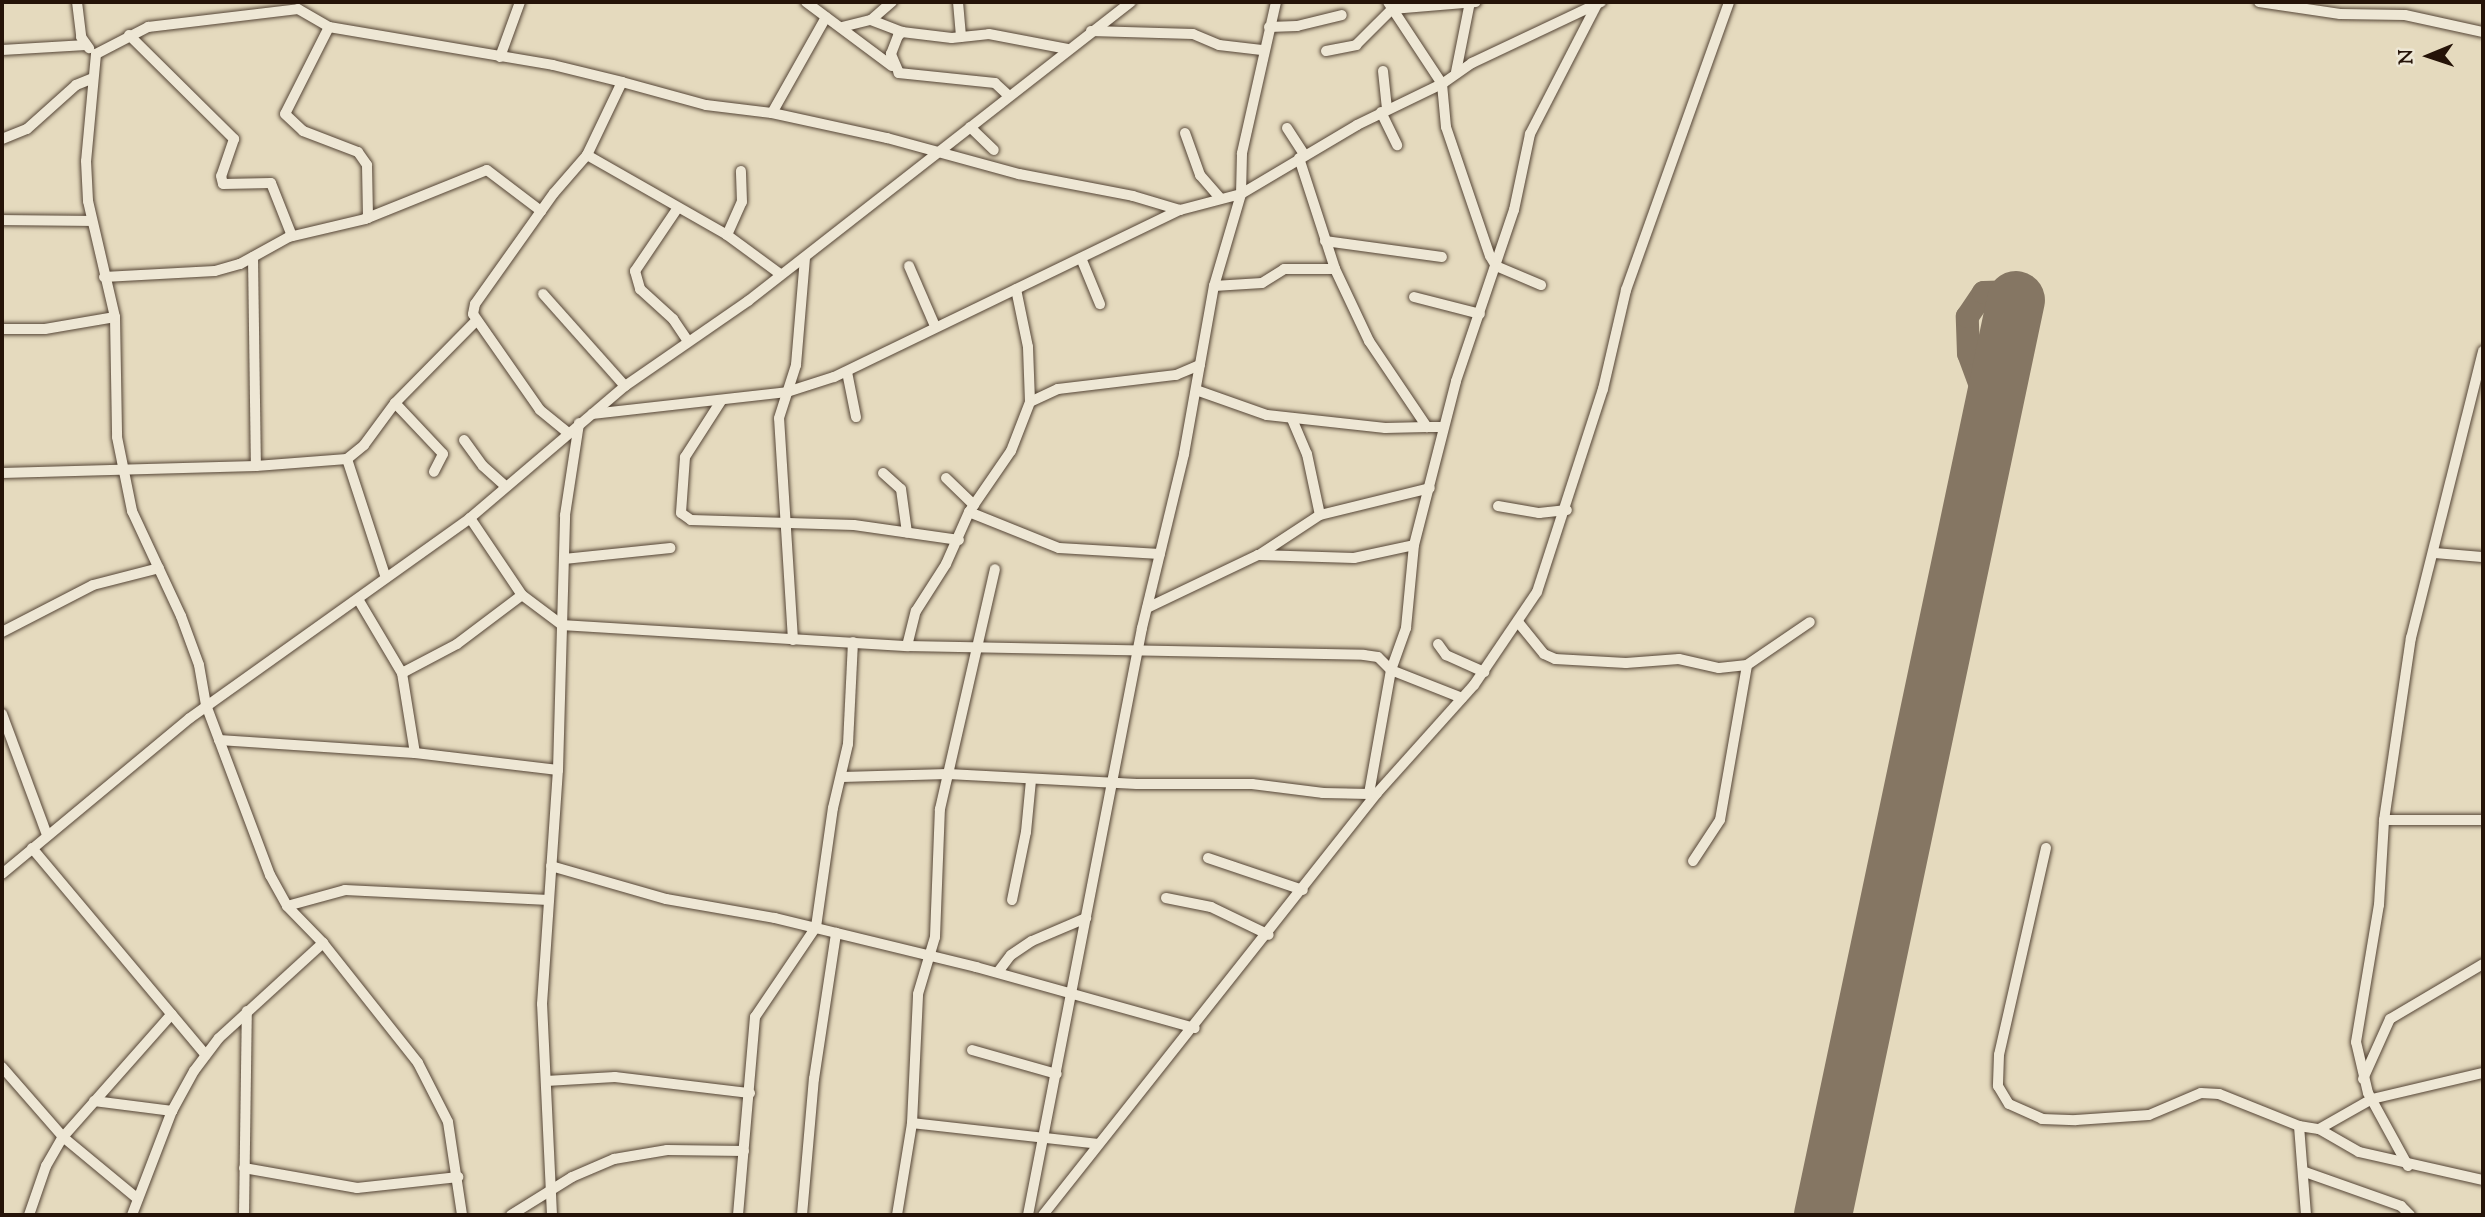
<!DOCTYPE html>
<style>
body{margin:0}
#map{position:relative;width:2485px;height:1217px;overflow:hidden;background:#e5dabe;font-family:"Sorts Mill Goudy",serif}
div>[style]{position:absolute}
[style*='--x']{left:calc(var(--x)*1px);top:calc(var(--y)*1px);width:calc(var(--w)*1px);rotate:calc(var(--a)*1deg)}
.taxiway>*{height:23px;margin:-11.5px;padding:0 11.5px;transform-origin:11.5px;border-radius:11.5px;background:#857663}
.runway>*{height:58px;margin:-29px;padding:0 29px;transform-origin:29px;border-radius:29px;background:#857663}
.roads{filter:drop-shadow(0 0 2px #554536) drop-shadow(0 0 2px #554536)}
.minor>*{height:10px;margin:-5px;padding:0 5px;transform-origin:5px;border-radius:5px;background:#eee7d5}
span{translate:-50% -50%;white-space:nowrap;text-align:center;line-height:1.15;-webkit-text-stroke:5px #eee7d5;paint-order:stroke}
.frame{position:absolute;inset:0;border:4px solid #251308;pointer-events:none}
.north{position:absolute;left:2394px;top:21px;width:70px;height:70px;-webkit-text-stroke:5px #eee7d5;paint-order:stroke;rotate:268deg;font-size:19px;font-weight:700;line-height:28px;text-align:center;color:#251308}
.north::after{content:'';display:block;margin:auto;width:24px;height:32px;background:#251308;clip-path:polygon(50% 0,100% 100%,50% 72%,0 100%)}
</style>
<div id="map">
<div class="taxiway">
<i style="--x:1988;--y:432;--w:33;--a:-95"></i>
<i style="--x:1985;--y:399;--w:49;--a:-110.3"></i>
<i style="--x:1968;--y:353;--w:37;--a:-92"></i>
<i style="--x:1967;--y:316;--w:29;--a:-56"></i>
<i style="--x:1983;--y:292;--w:24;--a:-2"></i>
<i style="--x:2007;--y:291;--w:13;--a:45"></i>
</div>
<div class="runway">
<i style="--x:1823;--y:1215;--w:935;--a:-78.09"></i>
</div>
<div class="roads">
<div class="minor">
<i style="--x:77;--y:2;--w:35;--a:83"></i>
<i style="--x:81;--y:37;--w:14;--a:54"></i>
<i style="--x:806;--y:2;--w:107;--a:36.7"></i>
<i style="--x:958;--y:2;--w:35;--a:85"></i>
<i style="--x:1388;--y:2;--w:98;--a:56.6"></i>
<i style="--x:1442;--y:84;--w:43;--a:84.7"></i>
<i style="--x:1446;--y:127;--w:136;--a:71.2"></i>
<i style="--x:1490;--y:256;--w:12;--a:59"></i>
<i style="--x:1496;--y:266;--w:49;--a:22.9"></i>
<i style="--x:2259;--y:2;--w:82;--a:8.4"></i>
<i style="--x:2340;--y:14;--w:65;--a:0.9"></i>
<i style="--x:2405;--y:15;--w:80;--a:12.3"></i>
<i style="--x:871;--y:20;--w:33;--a:21"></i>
<i style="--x:329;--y:27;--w:97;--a:116.8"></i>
<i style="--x:285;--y:114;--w:25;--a:43"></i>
<i style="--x:303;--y:131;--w:59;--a:20.9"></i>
<i style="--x:358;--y:152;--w:16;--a:55"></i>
<i style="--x:367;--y:165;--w:53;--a:88.9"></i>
<i style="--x:842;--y:27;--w:30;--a:-14"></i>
<i style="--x:871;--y:20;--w:28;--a:-41"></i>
<i style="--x:1269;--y:27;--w:28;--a:-2"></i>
<i style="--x:1297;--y:26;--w:46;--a:-13.7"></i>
<i style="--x:1091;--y:31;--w:102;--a:1.7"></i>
<i style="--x:1193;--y:34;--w:28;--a:23"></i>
<i style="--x:1219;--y:45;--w:43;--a:6.6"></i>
<i style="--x:129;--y:35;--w:148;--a:44.7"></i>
<i style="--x:234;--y:139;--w:39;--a:109"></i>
<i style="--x:221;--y:176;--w:8;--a:76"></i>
<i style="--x:223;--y:184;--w:48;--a:-1.2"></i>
<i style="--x:271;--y:183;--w:57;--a:68.4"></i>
<i style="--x:2;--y:50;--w:84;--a:-3.4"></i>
<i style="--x:1326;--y:51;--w:31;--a:-11"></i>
<i style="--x:1356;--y:45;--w:51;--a:-45"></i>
<i style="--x:1392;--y:9;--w:84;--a:-4.8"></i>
<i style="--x:96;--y:54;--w:107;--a:95.3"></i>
<i style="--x:86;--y:161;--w:40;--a:87.1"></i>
<i style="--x:88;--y:201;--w:119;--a:76.9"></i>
<i style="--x:115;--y:317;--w:120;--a:89"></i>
<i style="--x:117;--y:437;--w:76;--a:78.5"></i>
<i style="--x:132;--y:511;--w:116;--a:65"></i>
<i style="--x:181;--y:616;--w:52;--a:69.8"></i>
<i style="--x:199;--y:665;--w:41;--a:80.1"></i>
<i style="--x:206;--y:705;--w:182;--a:69.4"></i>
<i style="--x:270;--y:875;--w:35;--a:61"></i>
<i style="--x:287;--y:906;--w:52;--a:45.8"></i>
<i style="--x:323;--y:943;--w:153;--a:51.6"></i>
<i style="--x:418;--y:1063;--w:66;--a:63"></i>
<i style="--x:448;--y:1122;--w:94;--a:81.4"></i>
<i style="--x:96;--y:54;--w:59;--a:-27.4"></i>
<i style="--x:148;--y:27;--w:151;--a:-6.8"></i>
<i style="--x:298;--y:9;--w:36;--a:30"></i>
<i style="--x:329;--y:27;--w:227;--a:9.6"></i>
<i style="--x:553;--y:65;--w:71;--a:13.8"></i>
<i style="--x:500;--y:57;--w:59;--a:-70"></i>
<i style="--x:1383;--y:71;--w:38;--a:84"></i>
<i style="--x:1456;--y:72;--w:71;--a:-78.7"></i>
<i style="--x:1009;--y:96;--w:19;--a:-137"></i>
<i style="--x:995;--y:83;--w:97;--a:-174.1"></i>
<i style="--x:899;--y:73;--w:21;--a:-113"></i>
<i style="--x:891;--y:54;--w:19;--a:-69"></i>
<i style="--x:898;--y:36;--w:6;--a:-45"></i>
<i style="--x:902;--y:32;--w:50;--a:6.8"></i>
<i style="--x:952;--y:38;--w:37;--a:-6"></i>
<i style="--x:989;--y:34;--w:80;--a:10.8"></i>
<i style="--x:1381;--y:112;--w:37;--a:64"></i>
<i style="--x:772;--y:113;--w:110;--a:-60.6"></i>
<i style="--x:970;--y:127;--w:33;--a:44"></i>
<i style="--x:1287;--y:128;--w:31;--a:57"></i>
<i style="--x:1185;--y:133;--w:45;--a:70.3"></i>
<i style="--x:1200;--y:175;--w:29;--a:49"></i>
<i style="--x:2;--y:139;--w:27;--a:-22"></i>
<i style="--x:27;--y:129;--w:66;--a:-41.9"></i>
<i style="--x:76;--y:85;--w:18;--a:-22"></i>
<i style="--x:587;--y:155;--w:81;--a:-64.4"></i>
<i style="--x:622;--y:82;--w:87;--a:15.3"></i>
<i style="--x:706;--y:105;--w:66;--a:6.9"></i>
<i style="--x:772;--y:113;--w:118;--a:12.3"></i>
<i style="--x:887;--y:138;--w:137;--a:15.3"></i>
<i style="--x:1019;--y:174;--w:116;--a:10.9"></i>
<i style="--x:1133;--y:196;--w:49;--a:16.6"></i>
<i style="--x:1299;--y:158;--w:117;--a:72"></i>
<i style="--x:1335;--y:269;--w:80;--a:64.7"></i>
<i style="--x:1369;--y:341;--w:104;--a:56"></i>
<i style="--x:1427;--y:427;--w:16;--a:0"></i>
<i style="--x:677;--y:209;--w:75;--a:124.1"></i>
<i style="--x:635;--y:271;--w:19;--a:74"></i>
<i style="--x:640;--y:289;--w:45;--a:42.3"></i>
<i style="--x:673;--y:319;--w:27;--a:56"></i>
<i style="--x:2;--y:220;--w:89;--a:0.6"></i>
<i style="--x:727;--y:235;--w:36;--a:-66"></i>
<i style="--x:742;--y:202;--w:31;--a:-92"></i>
<i style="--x:1325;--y:241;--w:118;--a:7.8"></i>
<i style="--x:253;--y:257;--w:209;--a:89.2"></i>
<i style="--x:1081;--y:258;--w:50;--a:67.6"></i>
<i style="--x:909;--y:266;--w:65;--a:66.6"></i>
<i style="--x:104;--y:277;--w:111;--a:-3.1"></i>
<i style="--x:215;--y:271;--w:26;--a:-16"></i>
<i style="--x:240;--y:264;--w:56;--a:-28.9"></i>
<i style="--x:289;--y:237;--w:78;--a:-13.3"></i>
<i style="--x:365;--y:219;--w:131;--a:-21.9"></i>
<i style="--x:487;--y:170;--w:68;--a:37.2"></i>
<i style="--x:1214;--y:286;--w:48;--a:-3.6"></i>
<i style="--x:1262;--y:283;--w:26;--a:-32"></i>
<i style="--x:1284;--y:269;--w:51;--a:0"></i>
<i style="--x:543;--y:294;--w:123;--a:48.3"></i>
<i style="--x:1414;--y:297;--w:68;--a:14.4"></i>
<i style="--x:2;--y:329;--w:43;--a:0"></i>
<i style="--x:45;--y:329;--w:71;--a:-9.7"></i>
<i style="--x:847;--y:372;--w:46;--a:78.7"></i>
<i style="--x:1196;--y:390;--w:75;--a:19.4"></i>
<i style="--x:1267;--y:415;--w:119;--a:6.3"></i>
<i style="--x:1385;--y:428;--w:42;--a:-1.4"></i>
<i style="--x:721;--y:401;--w:67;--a:122.7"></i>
<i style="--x:685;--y:457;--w:56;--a:94.1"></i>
<i style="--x:681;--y:513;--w:12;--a:35"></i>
<i style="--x:691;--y:520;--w:163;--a:1.8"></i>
<i style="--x:854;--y:525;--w:106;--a:8.1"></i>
<i style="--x:1030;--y:402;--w:31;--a:-25"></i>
<i style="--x:1058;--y:389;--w:119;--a:-6.8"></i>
<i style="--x:1176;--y:375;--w:26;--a:-23"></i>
<i style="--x:395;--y:403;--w:70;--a:46.7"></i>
<i style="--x:443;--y:454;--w:20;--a:117"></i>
<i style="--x:592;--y:414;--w:196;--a:-6.4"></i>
<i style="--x:787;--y:392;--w:49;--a:-17.7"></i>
<i style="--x:834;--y:377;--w:384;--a:-25.8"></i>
<i style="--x:1180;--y:210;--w:63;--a:-14.7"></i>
<i style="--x:1241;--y:194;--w:135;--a:-30.7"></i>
<i style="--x:1357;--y:125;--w:94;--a:-25.8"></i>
<i style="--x:1442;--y:84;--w:37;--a:-35"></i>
<i style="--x:1472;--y:63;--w:143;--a:-25.3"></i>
<i style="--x:1292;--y:419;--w:38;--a:67"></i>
<i style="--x:1307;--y:454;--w:62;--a:78"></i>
<i style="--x:567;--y:432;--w:35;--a:-141"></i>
<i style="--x:540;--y:410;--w:117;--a:-124.9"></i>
<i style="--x:473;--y:314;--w:10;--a:-79"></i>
<i style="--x:475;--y:304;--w:136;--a:-54.6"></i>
<i style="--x:554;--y:193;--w:50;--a:-49"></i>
<i style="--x:587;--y:155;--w:161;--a:29.7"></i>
<i style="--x:727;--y:235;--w:66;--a:36.3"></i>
<i style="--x:464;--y:440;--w:32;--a:54"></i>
<i style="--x:483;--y:466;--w:30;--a:42"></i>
<i style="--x:347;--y:459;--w:125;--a:71.9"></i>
<i style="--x:2;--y:473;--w:254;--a:-1.6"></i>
<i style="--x:256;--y:466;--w:91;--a:-4.4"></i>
<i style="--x:347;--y:459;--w:22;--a:-39"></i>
<i style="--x:364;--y:445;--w:52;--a:-53.6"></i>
<i style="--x:395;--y:403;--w:115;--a:-45.4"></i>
<i style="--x:883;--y:473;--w:24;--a:42"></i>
<i style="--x:901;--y:489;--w:44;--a:82.2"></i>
<i style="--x:946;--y:478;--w:39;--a:44"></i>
<i style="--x:1498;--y:506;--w:42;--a:9.7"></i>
<i style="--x:1539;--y:513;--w:28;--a:-6"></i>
<i style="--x:969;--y:512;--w:97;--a:21.8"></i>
<i style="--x:1059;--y:548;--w:101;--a:3.4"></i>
<i style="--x:470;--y:518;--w:93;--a:56"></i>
<i style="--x:2434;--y:553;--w:49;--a:4.7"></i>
<i style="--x:1259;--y:555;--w:73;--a:-33.3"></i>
<i style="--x:1320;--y:515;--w:113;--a:-13.8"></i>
<i style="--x:564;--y:559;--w:107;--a:-5.9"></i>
<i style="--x:358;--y:599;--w:86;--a:59.3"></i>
<i style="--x:402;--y:673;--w:81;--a:80.8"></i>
<i style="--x:1147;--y:608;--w:123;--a:-25.5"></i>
<i style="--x:1258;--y:555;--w:96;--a:1.8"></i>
<i style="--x:1354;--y:558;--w:61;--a:-12.2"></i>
<i style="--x:1518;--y:622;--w:41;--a:50.9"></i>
<i style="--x:1544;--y:654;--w:12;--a:24"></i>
<i style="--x:1555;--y:659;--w:71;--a:3.2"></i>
<i style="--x:1626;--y:663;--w:53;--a:-4.3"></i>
<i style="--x:1679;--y:659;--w:41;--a:12.7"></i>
<i style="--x:1719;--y:668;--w:28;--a:-6"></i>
<i style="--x:1747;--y:665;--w:76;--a:-34.3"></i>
<i style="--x:2;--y:632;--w:102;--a:-27.3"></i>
<i style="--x:93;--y:585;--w:68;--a:-14.4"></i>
<i style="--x:793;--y:640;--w:222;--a:-93.6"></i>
<i style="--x:779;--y:418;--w:56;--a:-72.2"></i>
<i style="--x:796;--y:365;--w:108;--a:-85.2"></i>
<i style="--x:1438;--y:644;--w:14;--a:54"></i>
<i style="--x:1446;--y:655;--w:42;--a:24.1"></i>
<i style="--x:907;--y:646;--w:36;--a:-76"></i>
<i style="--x:916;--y:611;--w:56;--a:-57.4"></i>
<i style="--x:946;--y:564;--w:57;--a:-66.1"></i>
<i style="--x:969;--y:512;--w:74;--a:-55.5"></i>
<i style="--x:1011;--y:451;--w:53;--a:-68.8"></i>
<i style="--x:1030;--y:402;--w:55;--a:-92.1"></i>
<i style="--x:1028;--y:347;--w:59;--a:-101.7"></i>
<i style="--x:402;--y:673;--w:62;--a:-27.8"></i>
<i style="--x:457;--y:644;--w:81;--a:-37"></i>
<i style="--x:522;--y:595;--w:50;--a:36.9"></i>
<i style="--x:562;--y:625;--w:346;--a:3.5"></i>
<i style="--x:907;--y:646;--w:457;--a:1.1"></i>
<i style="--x:1364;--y:655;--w:14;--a:8"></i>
<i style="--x:1378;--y:657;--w:18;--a:45"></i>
<i style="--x:1391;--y:670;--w:126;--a:100.1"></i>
<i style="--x:1369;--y:794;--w:8;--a:-7"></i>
<i style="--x:1462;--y:698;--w:76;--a:-158.5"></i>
<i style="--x:1391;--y:670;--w:45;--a:-70.3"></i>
<i style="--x:1406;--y:628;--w:83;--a:-84.5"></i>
<i style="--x:1414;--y:545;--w:169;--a:-75.6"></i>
<i style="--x:1456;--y:381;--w:181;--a:-71.3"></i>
<i style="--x:1514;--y:210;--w:78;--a:-78.1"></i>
<i style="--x:1530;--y:134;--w:148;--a:-62.7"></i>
<i style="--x:2;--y:714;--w:129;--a:69.6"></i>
<i style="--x:219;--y:740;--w:196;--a:3.8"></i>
<i style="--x:415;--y:753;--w:144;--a:6.8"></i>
<i style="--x:842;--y:777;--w:106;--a:-1.6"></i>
<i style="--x:948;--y:774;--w:189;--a:3"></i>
<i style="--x:1137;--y:784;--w:115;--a:0"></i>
<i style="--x:1252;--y:784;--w:72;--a:7.2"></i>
<i style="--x:1323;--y:793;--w:46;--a:1.2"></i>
<i style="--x:2384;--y:820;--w:99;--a:0"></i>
<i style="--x:32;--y:848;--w:270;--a:50"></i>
<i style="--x:2046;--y:848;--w:212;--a:102.8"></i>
<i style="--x:1999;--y:1055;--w:31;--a:92"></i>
<i style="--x:1998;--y:1086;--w:21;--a:59"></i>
<i style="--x:2009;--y:1104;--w:36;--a:24"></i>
<i style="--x:2042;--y:1119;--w:34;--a:2"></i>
<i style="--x:2076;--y:1120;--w:73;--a:-3.9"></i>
<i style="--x:2149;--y:1115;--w:56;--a:-22.9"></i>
<i style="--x:2201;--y:1093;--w:18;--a:3"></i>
<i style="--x:2219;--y:1094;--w:86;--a:21.8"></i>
<i style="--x:2299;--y:1126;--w:20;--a:9"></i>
<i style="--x:2319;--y:1129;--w:46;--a:29.9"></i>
<i style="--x:2359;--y:1152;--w:127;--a:12.7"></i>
<i style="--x:1208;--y:858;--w:100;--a:18.6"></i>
<i style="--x:1693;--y:861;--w:49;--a:-56.6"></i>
<i style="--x:1720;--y:820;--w:157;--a:-80.1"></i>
<i style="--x:551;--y:866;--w:120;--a:16"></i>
<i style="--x:666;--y:899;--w:111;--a:9.9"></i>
<i style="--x:775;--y:918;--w:207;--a:13.7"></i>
<i style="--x:976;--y:967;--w:227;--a:15.6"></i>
<i style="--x:2;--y:874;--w:244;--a:-39.7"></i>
<i style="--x:190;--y:718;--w:344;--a:-35.5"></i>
<i style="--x:470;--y:518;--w:204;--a:-40.4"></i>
<i style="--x:625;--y:386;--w:150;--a:-34.6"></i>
<i style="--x:748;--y:301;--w:486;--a:-38"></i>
<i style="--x:1166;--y:898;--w:46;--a:11.3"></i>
<i style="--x:1211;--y:907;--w:64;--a:25.8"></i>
<i style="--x:1012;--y:900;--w:69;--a:-78.4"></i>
<i style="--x:1026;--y:832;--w:52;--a:-84.5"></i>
<i style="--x:287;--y:906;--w:60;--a:-15.4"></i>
<i style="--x:345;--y:890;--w:204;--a:2.8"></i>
<i style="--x:998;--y:972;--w:21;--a:-53"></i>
<i style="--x:1011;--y:955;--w:25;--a:-34"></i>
<i style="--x:1032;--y:941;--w:59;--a:-23.1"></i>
<i style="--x:972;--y:1050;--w:88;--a:15.8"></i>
<i style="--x:2;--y:1067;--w:93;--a:48.9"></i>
<i style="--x:63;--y:1137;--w:97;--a:39.6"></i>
<i style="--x:2363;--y:1079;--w:66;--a:-65.8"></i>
<i style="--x:2390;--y:1019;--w:108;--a:-30.6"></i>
<i style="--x:546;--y:1081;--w:69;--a:-3.3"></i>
<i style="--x:615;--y:1077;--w:136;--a:6.8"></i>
<i style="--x:94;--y:1101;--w:79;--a:7.3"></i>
<i style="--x:912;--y:1123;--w:187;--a:6.4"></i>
<i style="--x:2299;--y:1126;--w:89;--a:85.5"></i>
<i style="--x:2319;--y:1129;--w:61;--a:-29.5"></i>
<i style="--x:2372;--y:1099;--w:114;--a:-13.2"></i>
<i style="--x:2408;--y:1166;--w:83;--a:-118.7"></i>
<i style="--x:2368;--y:1093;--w:52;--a:-103.2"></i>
<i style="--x:2356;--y:1042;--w:139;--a:-80.5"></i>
<i style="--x:2379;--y:905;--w:85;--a:-86.6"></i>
<i style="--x:2384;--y:820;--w:184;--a:-81.6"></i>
<i style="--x:2411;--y:638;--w:296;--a:-75.9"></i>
<i style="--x:244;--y:1168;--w:115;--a:10"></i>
<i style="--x:357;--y:1188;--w:102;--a:-6.2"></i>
<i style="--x:2305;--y:1172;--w:102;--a:19.5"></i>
<i style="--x:2401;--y:1206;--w:13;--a:45"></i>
<i style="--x:29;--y:1215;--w:52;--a:-70.9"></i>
<i style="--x:46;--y:1166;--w:34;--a:-60"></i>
<i style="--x:63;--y:1137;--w:164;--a:-48.5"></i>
<i style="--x:132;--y:1215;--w:111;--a:-69"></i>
<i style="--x:172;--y:1111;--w:46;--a:-61.2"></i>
<i style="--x:194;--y:1071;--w:41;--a:-52.9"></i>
<i style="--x:219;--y:1038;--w:141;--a:-42.4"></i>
<i style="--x:244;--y:1215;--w:204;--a:-89.2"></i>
<i style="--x:511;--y:1215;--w:72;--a:-31.9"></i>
<i style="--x:572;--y:1177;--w:46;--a:-23.2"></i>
<i style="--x:614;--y:1159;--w:54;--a:-9.6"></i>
<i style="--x:667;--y:1150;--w:77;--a:0.7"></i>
<i style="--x:552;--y:1215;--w:211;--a:-92.7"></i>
<i style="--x:542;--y:1004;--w:235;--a:-86.1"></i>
<i style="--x:558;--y:770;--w:255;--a:-88.4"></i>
<i style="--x:565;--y:515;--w:93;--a:-81.3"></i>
<i style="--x:738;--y:1215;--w:199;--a:-85.1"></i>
<i style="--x:755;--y:1017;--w:109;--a:-55.9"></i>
<i style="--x:816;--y:927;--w:120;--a:-81.9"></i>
<i style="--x:833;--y:808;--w:66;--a:-76.8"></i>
<i style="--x:848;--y:744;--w:102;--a:-87.2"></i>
<i style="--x:802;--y:1215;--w:137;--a:-85"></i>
<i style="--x:814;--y:1079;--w:148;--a:-81.4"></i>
<i style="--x:897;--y:1215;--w:93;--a:-80.7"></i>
<i style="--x:912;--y:1123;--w:129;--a:-87.3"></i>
<i style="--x:918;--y:994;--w:59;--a:-73.4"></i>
<i style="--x:935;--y:937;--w:128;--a:-87.8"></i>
<i style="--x:940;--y:809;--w:246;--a:-77.1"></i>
<i style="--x:1028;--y:1215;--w:598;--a:-79.01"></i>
<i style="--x:1142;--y:628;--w:179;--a:-76.4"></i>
<i style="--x:1184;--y:454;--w:171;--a:-79.9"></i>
<i style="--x:1214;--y:286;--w:96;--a:-73.6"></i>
<i style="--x:1241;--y:194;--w:41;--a:-88.6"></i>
<i style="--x:1242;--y:153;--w:155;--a:-77.3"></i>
<i style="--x:1043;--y:1215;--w:538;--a:-51.64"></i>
<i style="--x:1377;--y:793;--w:145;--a:-48.1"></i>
<i style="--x:1474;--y:685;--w:112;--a:-55.9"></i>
<i style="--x:1537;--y:592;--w:213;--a:-72"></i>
<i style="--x:1603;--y:389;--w:102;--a:-76.9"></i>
<i style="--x:1626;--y:290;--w:306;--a:-70.3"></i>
</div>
</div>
<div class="frame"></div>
<div class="north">N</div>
</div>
